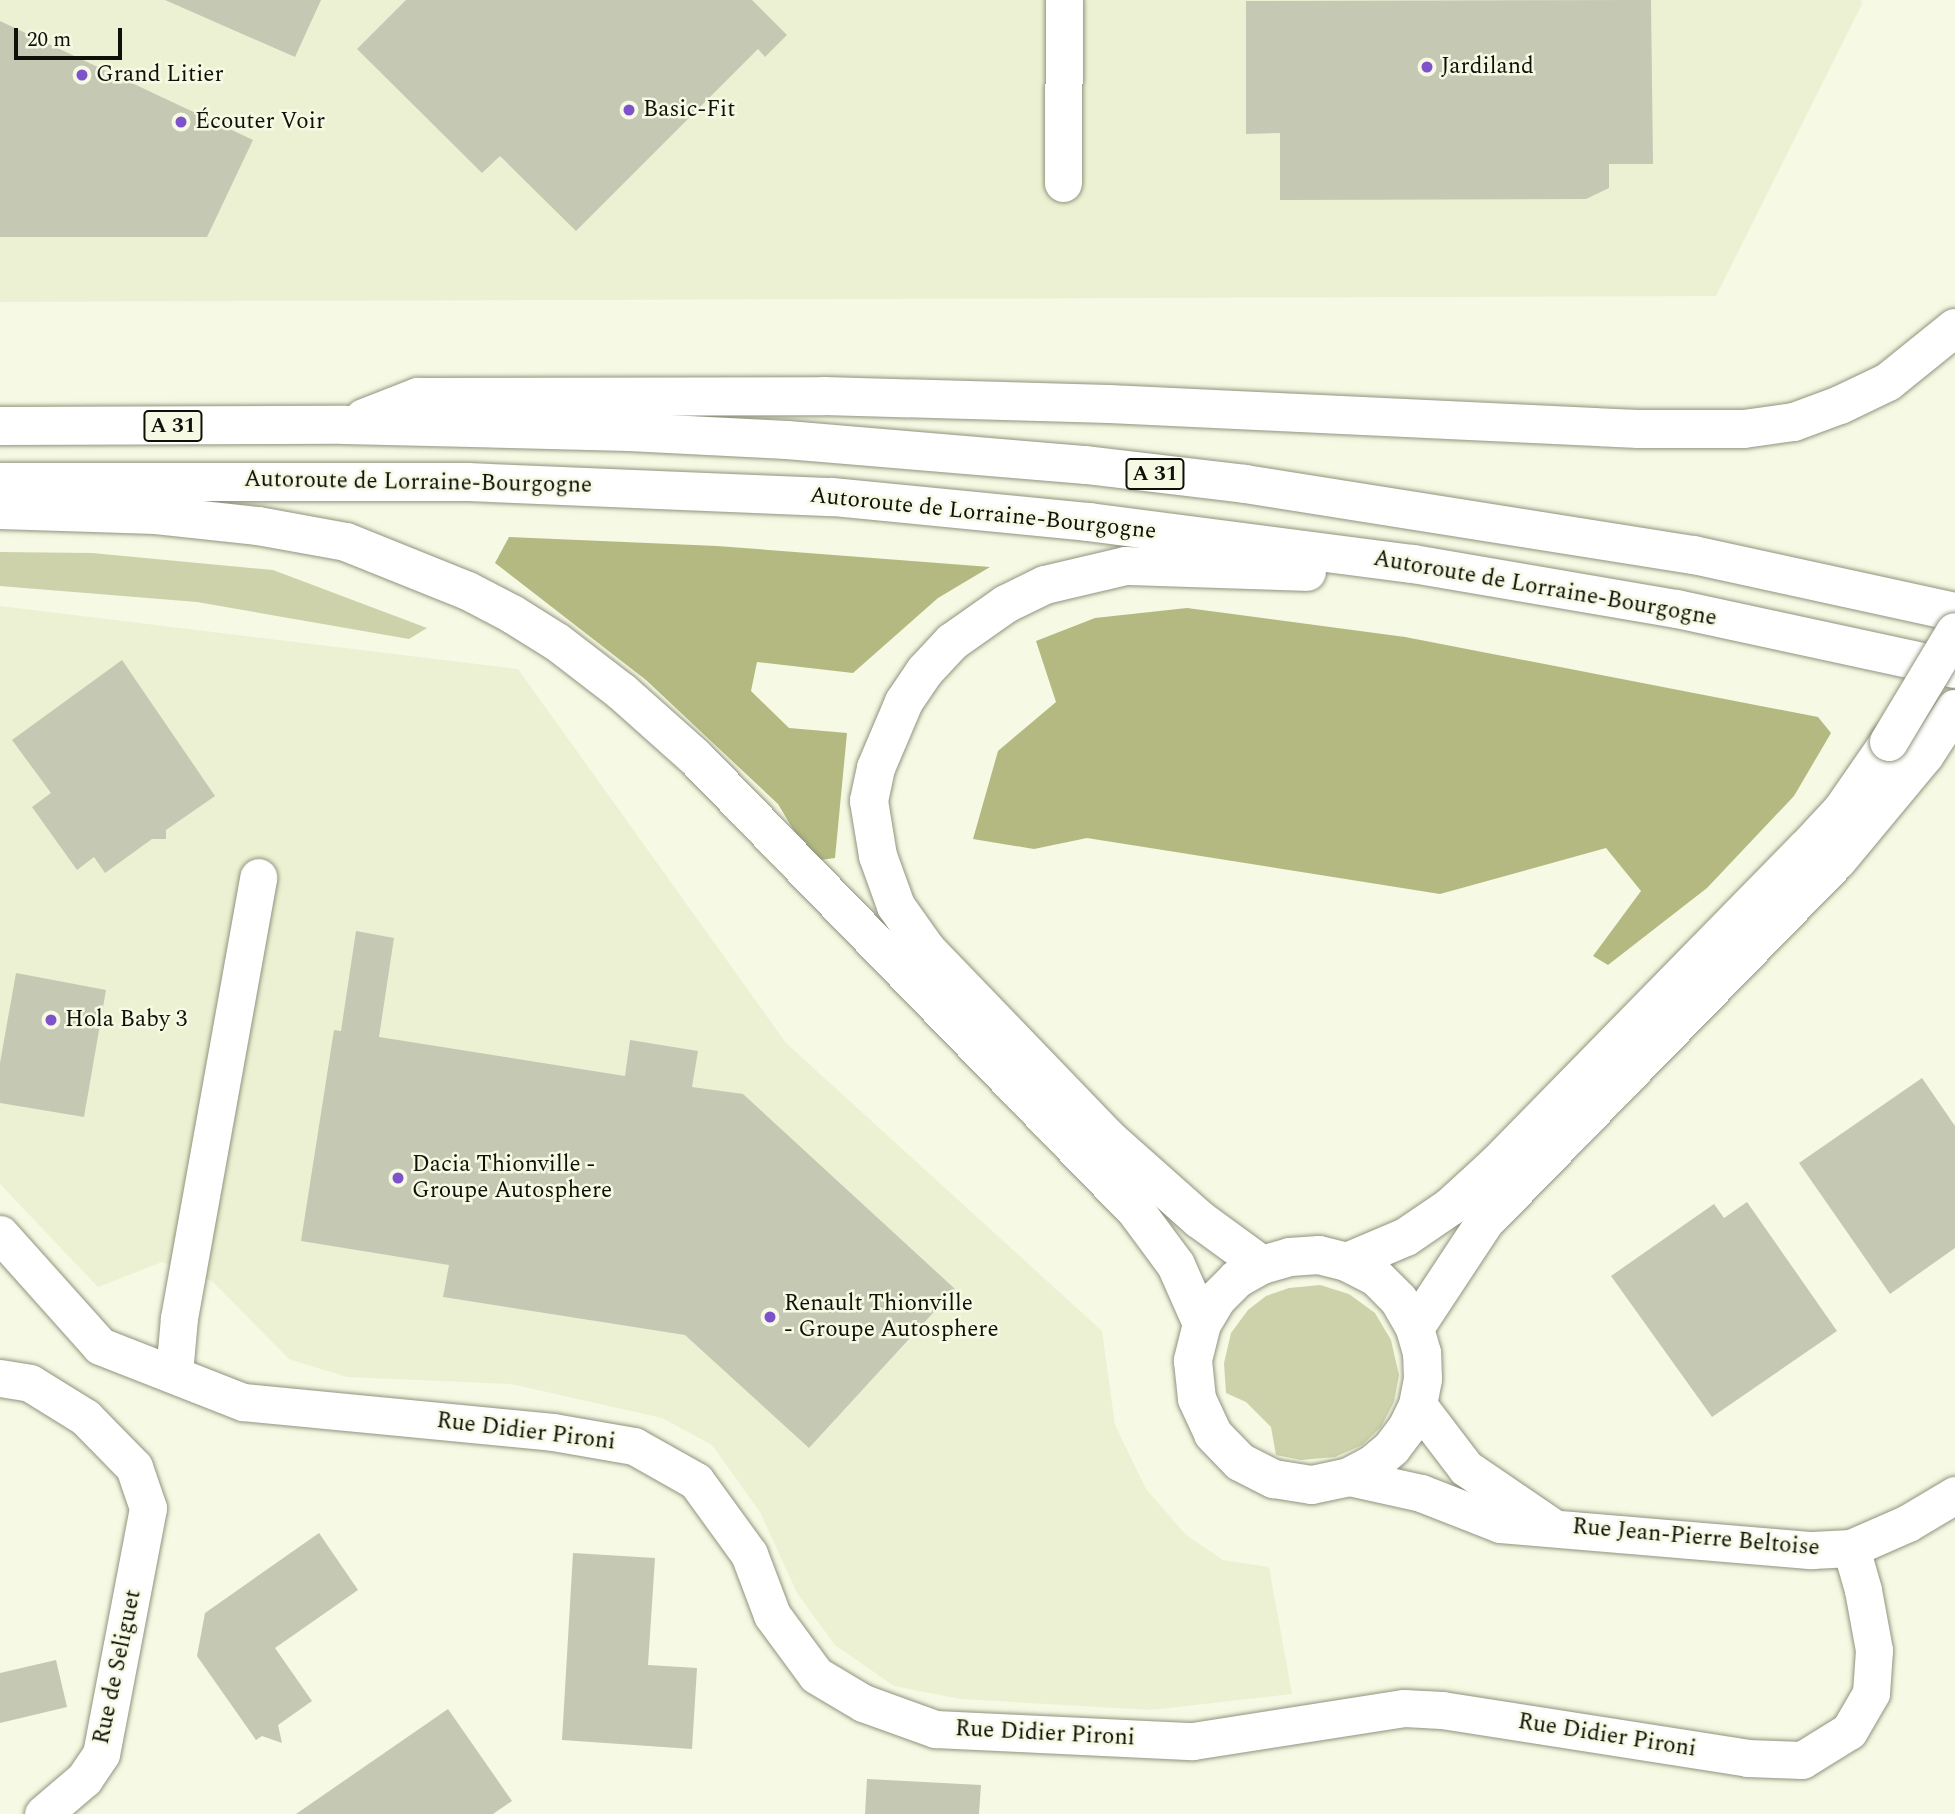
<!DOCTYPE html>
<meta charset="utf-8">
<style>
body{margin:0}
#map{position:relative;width:1955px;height:1814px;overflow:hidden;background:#f6f9e3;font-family:Spectral,serif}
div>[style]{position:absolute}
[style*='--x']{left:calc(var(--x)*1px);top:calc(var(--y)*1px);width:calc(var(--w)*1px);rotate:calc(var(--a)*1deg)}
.built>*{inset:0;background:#edf1d3}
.green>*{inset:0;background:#cdd2ab}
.forest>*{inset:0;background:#b3b981}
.building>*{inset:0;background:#c5c8b3}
.roads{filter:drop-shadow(0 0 2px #91937f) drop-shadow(0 0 2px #91937f)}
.minor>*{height:37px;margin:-18.5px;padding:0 18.5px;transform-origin:18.5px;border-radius:18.5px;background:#fff}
.major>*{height:38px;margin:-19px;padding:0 19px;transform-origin:19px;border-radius:19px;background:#fff}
.highway>*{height:38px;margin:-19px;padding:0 19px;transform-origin:19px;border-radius:19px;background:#fff}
.bridges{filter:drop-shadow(0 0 2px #91937f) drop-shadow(0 0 2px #91937f)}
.major-bridge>*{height:38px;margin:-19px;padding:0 19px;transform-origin:19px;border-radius:19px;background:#fff}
.dots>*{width:19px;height:19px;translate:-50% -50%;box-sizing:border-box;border:4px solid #f6f9e3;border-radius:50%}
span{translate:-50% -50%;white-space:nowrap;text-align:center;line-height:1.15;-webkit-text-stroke:5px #f6f9e3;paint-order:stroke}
.shield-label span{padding:2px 5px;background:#f6f9e3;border:2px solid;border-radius:5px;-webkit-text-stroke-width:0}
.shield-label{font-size:21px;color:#0f1008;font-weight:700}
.poi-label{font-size:23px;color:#0f1008}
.left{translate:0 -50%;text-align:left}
.street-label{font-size:23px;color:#0f1008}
.scale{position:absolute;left:14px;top:28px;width:108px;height:32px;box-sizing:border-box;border:4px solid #0f1008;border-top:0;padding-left:9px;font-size:21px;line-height:24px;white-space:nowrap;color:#0f1008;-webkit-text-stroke:5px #f6f9e3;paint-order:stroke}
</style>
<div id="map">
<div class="built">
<i style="clip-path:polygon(0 0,1861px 0,1862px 4px,1716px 296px,0 302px)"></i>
<i style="clip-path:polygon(0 606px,518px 669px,786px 1043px,1102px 1331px,1115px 1425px,1146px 1489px,1186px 1535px,1223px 1560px,1269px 1567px,1292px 1694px,1151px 1710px,960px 1699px,894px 1686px,835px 1645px,797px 1593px,760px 1512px,712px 1445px,662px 1418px,511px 1384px,347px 1377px,289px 1359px,212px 1281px,162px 1262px,98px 1287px,0 1184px)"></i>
</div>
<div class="green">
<i style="clip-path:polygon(0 552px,92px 553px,273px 570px,427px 628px,409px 639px,197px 602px,0 586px)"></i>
<i style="clip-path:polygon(1320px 1285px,1349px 1294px,1375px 1313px,1391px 1340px,1399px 1375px,1394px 1402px,1381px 1427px,1362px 1445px,1335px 1457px,1301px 1460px,1276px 1455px,1271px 1427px,1246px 1402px,1226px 1393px,1224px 1363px,1231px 1333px,1248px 1310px,1266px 1296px,1289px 1288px)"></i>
</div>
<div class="forest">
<i style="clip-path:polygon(509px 537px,717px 546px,990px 567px,938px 598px,853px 673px,757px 662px,751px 691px,789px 728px,847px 733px,835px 858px,812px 861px,778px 804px,646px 680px,495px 563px)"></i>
<i style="clip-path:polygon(1187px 608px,1405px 637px,1818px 717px,1831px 733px,1794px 796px,1707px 888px,1608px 965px,1593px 956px,1641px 891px,1606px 848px,1440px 894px,1087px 838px,1034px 849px,973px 839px,998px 751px,1056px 702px,1036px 641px,1095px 618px)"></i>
</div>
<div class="building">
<i style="clip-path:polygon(165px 0,321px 0,295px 57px)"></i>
<i style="clip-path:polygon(406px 0,752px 0,787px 35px,765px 57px,758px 49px,576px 231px,500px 156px,482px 173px,357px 49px)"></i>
<i style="clip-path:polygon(1651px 0,1653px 164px,1609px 164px,1609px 188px,1586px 199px,1280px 200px,1280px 133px,1246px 134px,1246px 1px)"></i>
<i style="clip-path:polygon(0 21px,253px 140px,207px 237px,0 237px)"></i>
<i style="clip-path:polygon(122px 660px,215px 796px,166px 830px,166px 839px,152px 839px,105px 873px,94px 857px,77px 870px,32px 807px,51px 793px,12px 740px)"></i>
<i style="clip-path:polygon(356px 931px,394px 938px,379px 1037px,625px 1076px,630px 1040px,698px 1051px,692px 1087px,743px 1094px,955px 1289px,809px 1448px,685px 1335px,443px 1297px,449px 1265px,301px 1241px,334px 1030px,341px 1031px)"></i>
<i style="clip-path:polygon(16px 973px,106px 990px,84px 1117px,0 1103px,0 1063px)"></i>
<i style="clip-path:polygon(1922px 1078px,1955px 1126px,1955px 1248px,1890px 1294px,1799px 1163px)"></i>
<i style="clip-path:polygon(1747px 1202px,1837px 1331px,1712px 1417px,1611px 1276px,1714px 1204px,1724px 1218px)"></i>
<i style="clip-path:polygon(319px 1533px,358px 1590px,275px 1648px,312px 1701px,278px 1725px,282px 1743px,262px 1736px,256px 1740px,197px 1656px,205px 1613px)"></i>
<i style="clip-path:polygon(573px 1553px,655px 1558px,648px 1665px,697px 1668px,692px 1749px,562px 1740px)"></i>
<i style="clip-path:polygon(56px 1660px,67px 1707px,0 1723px,0 1673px)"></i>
<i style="clip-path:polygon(448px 1709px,512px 1801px,493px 1814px,296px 1814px)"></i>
<i style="clip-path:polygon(867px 1779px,981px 1785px,979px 1814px,865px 1814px)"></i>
</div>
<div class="roads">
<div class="minor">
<i style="--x:1063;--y:183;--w:183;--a:-89.7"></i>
<i style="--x:0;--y:1234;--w:150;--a:48.2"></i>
<i style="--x:100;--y:1346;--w:154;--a:21.4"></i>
<i style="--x:243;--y:1402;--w:311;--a:5.5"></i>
<i style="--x:553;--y:1432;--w:82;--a:9.8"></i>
<i style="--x:634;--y:1446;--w:71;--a:29.4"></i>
<i style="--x:696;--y:1481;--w:90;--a:54"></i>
<i style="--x:749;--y:1554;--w:65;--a:69.3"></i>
<i style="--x:772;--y:1615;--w:74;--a:53.7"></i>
<i style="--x:816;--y:1675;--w:55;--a:30.8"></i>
<i style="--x:863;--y:1703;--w:77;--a:19.9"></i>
<i style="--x:935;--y:1729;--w:258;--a:2.7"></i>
<i style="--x:1193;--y:1741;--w:214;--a:-8.9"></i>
<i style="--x:1404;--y:1708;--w:38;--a:3"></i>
<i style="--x:1442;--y:1710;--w:309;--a:8.9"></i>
<i style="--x:1747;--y:1758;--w:55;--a:2.1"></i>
<i style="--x:1802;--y:1760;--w:55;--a:-31.7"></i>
<i style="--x:1849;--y:1731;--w:44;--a:-59.9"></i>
<i style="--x:1871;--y:1693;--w:43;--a:-86"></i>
<i style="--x:1874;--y:1650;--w:61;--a:-100.4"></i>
<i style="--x:1863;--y:1590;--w:44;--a:-105.9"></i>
<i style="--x:174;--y:1373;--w:55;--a:-84.8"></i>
<i style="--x:179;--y:1318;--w:448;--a:-79.8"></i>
<i style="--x:0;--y:1378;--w:30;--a:9"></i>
<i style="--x:30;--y:1383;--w:65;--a:31.7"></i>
<i style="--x:85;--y:1417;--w:70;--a:45.6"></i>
<i style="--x:134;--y:1467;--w:43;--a:71.1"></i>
<i style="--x:148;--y:1508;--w:250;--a:100.8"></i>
<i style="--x:101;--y:1754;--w:30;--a:124"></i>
<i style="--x:84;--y:1779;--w:54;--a:139.5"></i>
<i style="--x:1418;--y:1405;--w:79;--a:52.7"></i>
<i style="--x:1466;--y:1468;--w:103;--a:34.3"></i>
<i style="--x:1349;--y:1477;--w:74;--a:12.5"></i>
<i style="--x:1421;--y:1493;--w:85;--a:21.4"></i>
<i style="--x:1500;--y:1524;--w:313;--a:4.8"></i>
<i style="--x:1812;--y:1550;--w:39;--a:-3"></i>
<i style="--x:1851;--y:1548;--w:62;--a:-23.7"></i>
<i style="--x:1908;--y:1523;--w:55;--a:-30.8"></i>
</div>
<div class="major">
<i style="--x:1347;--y:1262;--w:64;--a:-23"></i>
<i style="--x:1406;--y:1237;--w:53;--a:-34.3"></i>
<i style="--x:1450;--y:1207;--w:64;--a:-42.5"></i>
<i style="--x:1497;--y:1164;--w:441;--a:-45.6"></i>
<i style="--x:1806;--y:849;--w:53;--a:-47.3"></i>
<i style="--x:1842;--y:810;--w:83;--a:-55.3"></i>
<i style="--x:1415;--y:1328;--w:32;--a:-120"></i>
<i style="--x:1399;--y:1300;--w:33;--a:-135"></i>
<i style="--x:1376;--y:1277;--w:33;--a:-153"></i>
<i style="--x:1347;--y:1262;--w:29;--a:-166"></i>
<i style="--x:1319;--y:1255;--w:29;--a:176"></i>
<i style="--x:1290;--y:1257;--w:29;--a:164"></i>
<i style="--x:1262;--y:1265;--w:29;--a:151"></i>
<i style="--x:1237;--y:1279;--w:28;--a:135"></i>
<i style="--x:1217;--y:1299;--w:29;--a:121"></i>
<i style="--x:1202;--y:1324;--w:38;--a:104"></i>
<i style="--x:1193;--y:1361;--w:38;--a:84"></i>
<i style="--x:1197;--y:1399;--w:38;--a:65"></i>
<i style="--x:1213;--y:1434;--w:39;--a:46"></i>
<i style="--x:1240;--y:1462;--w:38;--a:27"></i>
<i style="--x:1274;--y:1479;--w:38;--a:9"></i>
<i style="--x:1312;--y:1485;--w:38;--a:-12"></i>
<i style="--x:1349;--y:1477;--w:26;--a:-28"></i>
<i style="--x:1372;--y:1465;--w:26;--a:-40"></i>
<i style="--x:1392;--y:1448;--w:25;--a:-53"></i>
<i style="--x:1407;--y:1428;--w:25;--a:-64"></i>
<i style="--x:1418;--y:1405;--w:26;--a:-79"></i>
<i style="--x:1423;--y:1379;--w:26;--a:-92"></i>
<i style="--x:1422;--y:1353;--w:26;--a:-106"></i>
<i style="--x:1415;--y:1328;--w:127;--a:-56.6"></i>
<i style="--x:1485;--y:1222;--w:504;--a:-45.72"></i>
<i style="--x:1837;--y:861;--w:138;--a:-50.3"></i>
<i style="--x:1925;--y:755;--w:55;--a:-56.9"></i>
</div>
<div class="highway">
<i style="--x:364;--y:418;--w:58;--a:-21.3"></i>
<i style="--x:418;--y:397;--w:406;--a:-0.1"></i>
<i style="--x:824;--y:396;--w:285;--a:1.6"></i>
<i style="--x:1109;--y:404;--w:530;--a:2.71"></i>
<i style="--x:1638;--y:429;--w:106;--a:0"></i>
<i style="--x:1744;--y:429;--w:50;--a:-8"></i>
<i style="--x:1794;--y:422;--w:49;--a:-20.3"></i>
<i style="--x:1840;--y:405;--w:53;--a:-25.6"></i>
<i style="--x:1888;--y:382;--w:86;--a:-38.9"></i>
<i style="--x:0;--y:426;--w:345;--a:-0.2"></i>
<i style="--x:345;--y:425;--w:284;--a:1.4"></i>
<i style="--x:629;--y:432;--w:158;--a:2.9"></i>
<i style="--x:787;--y:440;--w:300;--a:4.8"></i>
<i style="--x:1086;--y:465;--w:160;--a:6.8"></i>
<i style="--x:1245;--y:484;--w:455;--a:9"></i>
<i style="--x:1694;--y:555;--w:267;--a:12.3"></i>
<i style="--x:0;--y:482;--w:468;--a:0"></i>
<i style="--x:468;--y:482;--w:365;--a:2.4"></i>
<i style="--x:833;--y:497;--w:257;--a:5.6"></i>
<i style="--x:1089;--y:522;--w:327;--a:7.4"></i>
<i style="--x:1413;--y:564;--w:268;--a:9.7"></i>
<i style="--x:1677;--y:609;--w:284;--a:12.2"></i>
<i style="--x:0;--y:510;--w:156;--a:1.8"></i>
<i style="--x:156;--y:515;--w:103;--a:6.2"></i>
<i style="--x:258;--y:526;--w:89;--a:10.3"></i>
<i style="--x:346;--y:542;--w:131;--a:21.9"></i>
<i style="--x:468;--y:591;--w:50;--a:27.6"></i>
<i style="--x:512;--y:614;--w:53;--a:31.9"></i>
<i style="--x:557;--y:642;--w:82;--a:37.6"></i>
<i style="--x:622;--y:692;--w:98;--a:41.7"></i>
<i style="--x:695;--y:757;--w:633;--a:45.83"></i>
<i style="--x:1136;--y:1211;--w:67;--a:53.5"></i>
<i style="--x:1176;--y:1265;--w:64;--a:66.2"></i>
<i style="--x:1262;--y:1265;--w:77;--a:-144"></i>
<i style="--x:1200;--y:1220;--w:125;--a:-138.3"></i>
<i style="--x:1107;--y:1137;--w:260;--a:-133.9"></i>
<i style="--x:927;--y:950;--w:54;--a:-125.2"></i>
<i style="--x:896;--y:906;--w:53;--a:-109.8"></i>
<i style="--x:878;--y:856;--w:56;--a:-99.3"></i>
<i style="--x:869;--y:801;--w:34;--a:-78"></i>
<i style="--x:876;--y:768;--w:72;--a:-67"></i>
<i style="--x:904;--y:702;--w:37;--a:-56"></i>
<i style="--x:925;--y:671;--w:40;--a:-47"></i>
<i style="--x:952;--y:642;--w:66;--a:-35.1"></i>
<i style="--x:1006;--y:604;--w:43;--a:-26"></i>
<i style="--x:1045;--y:585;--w:83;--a:-13.2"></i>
<i style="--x:1126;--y:566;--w:181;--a:1.9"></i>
</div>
</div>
<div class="bridges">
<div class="major-bridge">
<i style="--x:1889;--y:742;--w:128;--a:-59"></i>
</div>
</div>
<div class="dots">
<i style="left:1427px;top:67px;background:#7e52cb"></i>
<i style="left:82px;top:75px;background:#7e52cb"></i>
<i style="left:629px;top:110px;background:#7e52cb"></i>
<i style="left:181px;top:122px;background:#7e52cb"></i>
<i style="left:51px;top:1020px;background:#7e52cb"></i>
<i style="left:398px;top:1178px;background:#7e52cb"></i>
<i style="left:770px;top:1317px;background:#7e52cb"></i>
</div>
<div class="shield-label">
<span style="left:173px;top:426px">A 31</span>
<span style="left:1155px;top:474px">A 31</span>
</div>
<div class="poi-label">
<span class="left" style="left:1441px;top:67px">Jardiland</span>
<span class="left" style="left:96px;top:75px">Grand Litier</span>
<span class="left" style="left:643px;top:110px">Basic-Fit</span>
<span class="left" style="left:195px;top:122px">Écouter Voir</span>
<span class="left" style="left:65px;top:1020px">Hola Baby 3</span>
<span class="left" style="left:412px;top:1178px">Dacia Thionville -<br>Groupe Autosphere</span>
<span class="left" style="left:784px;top:1317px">Renault Thionville<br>- Groupe Autosphere</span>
</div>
<div class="street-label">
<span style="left:418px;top:483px;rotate:1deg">Autoroute de Lorraine-Bourgogne</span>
<span style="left:983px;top:514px;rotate:6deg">Autoroute de Lorraine-Bourgogne</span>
<span style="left:1545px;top:589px;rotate:10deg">Autoroute de Lorraine-Bourgogne</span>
<span style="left:526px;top:1432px;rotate:7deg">Rue Didier Pironi</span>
<span style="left:1696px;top:1538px;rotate:5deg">Rue Jean-Pierre Beltoise</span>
<span style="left:118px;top:1667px;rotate:-78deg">Rue de Seliguet</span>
<span style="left:1045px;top:1734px;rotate:3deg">Rue Didier Pironi</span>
<span style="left:1607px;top:1736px;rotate:9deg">Rue Didier Pironi</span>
</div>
<div class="scale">20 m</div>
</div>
